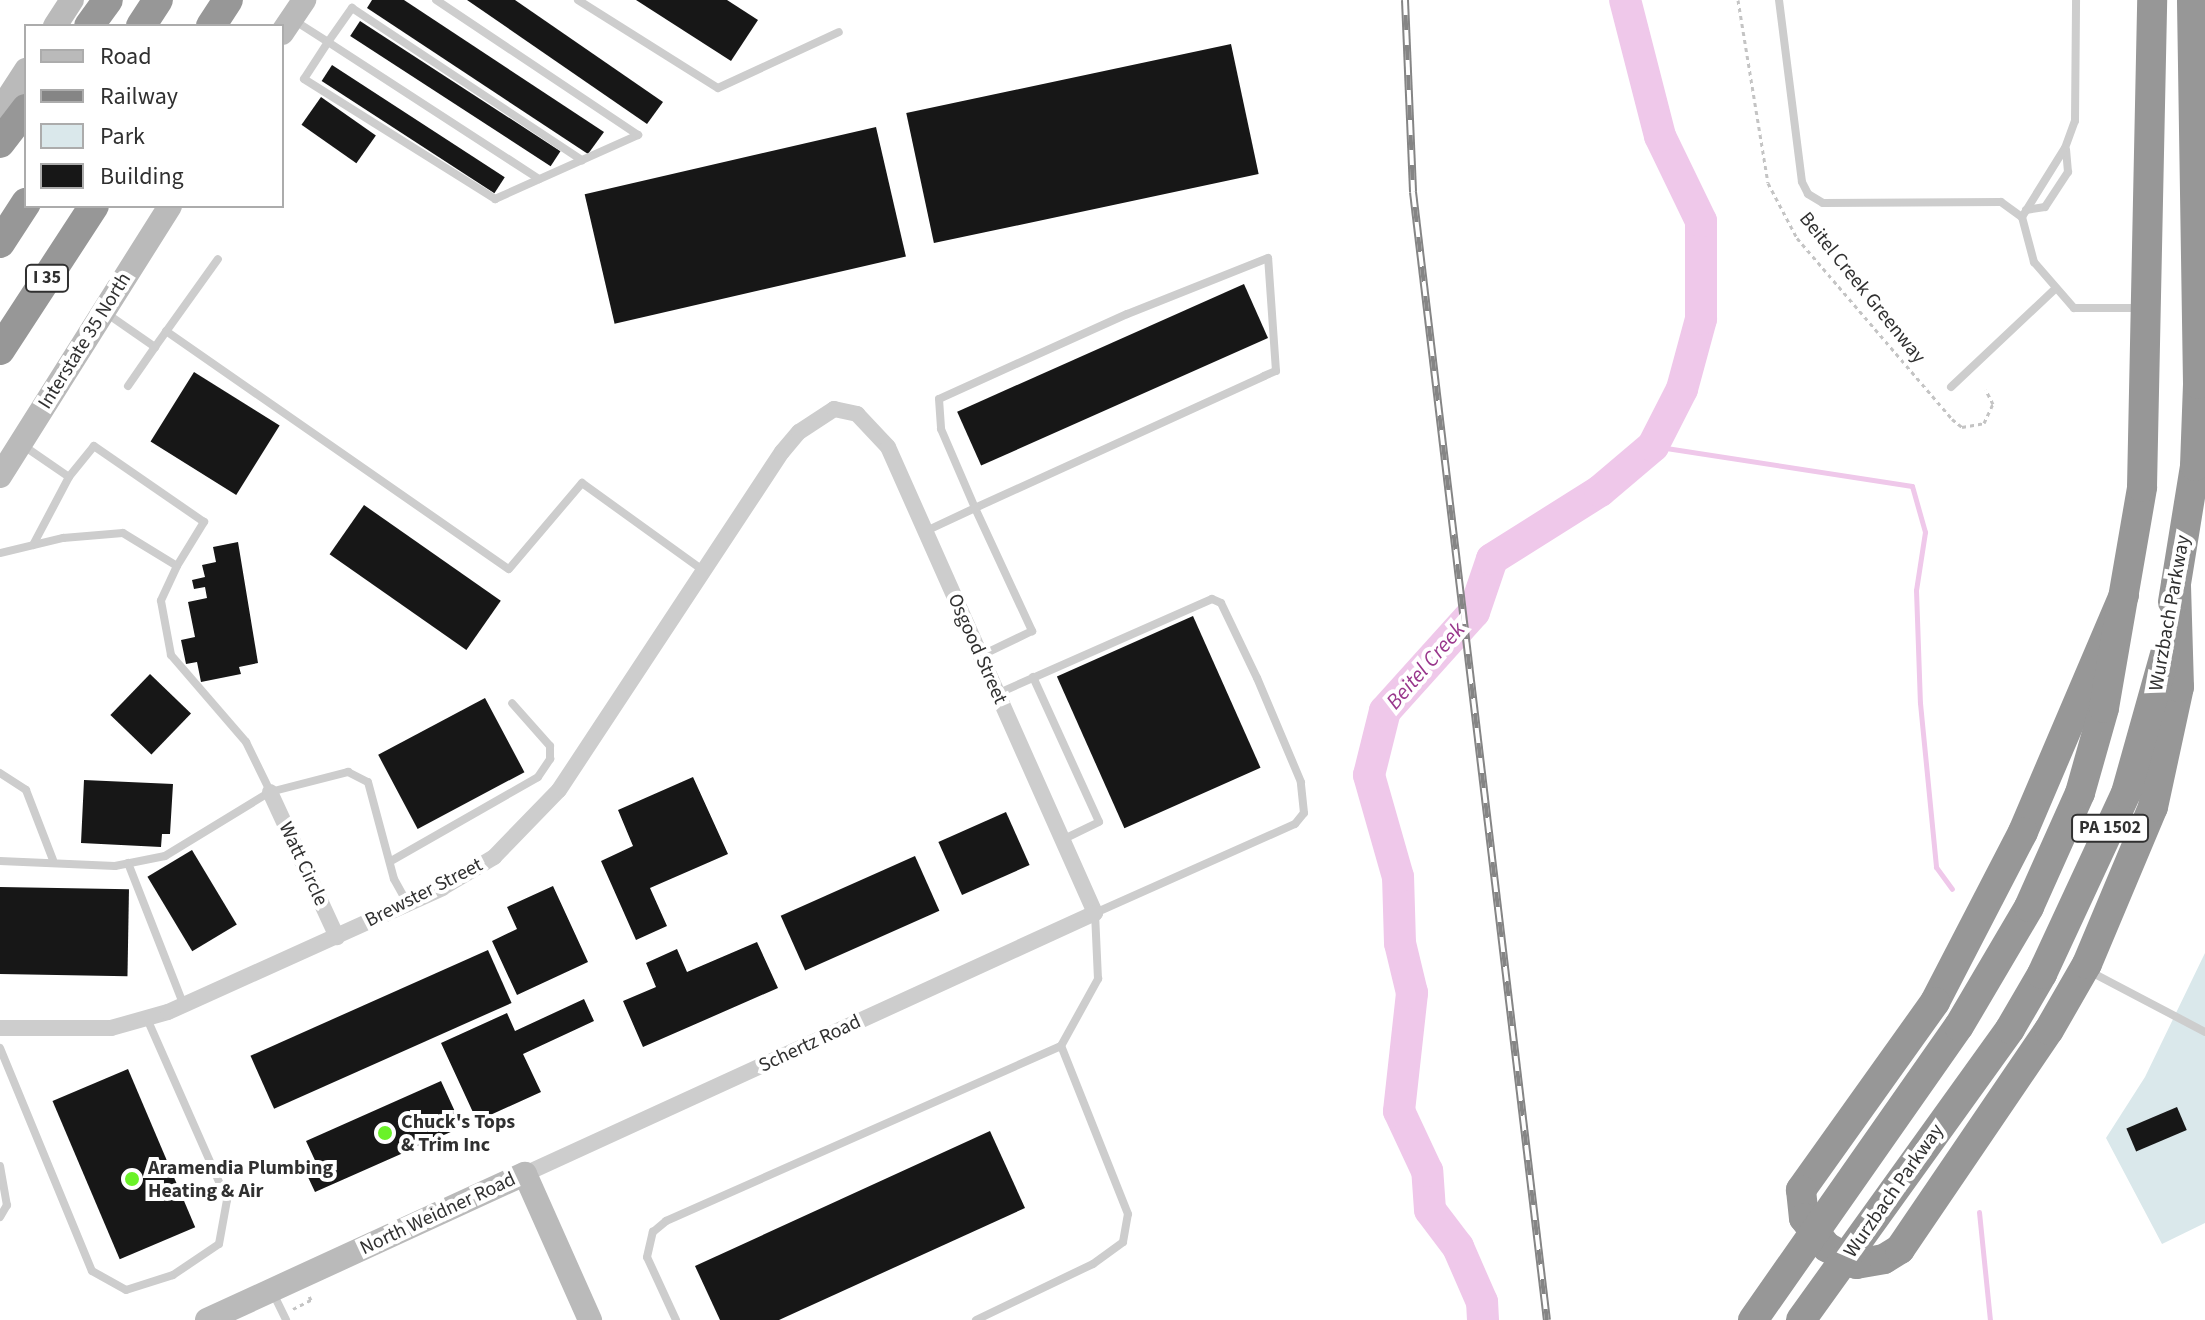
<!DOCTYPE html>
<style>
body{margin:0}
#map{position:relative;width:2205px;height:1320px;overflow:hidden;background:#fff;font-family:"Source Sans 3",sans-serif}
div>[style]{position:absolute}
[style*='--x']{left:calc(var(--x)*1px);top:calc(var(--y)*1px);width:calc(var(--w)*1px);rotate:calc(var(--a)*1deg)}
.green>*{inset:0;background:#dae8eb}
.stream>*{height:5px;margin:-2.5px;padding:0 2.5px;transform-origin:2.5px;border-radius:2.5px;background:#efc8ea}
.river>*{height:32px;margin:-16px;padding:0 16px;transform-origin:16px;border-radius:16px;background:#efc8ea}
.building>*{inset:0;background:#171717;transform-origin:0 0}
.path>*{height:3px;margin-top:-1.5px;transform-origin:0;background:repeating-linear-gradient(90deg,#c4c4c4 0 4px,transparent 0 8px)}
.lane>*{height:8px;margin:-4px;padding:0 4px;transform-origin:4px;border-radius:4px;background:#cdcdcd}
.street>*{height:16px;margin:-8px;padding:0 8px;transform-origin:8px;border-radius:8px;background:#cdcdcd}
.secondary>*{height:24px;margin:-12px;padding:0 12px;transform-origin:12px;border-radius:12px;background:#bababa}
.highway>*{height:30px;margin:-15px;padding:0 15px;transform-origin:15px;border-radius:15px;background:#979797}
.rail>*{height:8px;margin-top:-4px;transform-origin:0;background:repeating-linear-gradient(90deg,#fff 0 15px,#858585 0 30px);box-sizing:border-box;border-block:2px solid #858585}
.dots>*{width:22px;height:22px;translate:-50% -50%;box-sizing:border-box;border:4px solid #fff;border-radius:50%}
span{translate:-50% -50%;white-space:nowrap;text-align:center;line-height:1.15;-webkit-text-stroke:8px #fff;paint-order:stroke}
.shield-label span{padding:2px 6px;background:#fff;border:2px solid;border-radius:6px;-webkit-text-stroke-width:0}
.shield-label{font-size:18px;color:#303030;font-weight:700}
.street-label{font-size:20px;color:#303030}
.poi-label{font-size:20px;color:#303030;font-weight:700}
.left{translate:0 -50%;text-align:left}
.water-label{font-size:22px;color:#99378c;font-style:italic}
.legend{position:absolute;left:24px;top:24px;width:260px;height:184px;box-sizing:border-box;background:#fff;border:2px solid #acacac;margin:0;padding:10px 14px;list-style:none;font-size:24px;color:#303030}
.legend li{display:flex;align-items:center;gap:16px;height:40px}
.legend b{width:40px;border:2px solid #acacac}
</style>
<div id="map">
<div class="green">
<i style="clip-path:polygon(2205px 953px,2205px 1223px,2162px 1244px,2106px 1138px,2145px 1077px)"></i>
</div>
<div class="stream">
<i style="--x:1653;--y:446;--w:262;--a:8.8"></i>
<i style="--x:1912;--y:486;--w:48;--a:74.2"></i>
<i style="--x:1925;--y:532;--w:59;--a:98.8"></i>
<i style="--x:1916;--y:590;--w:113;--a:88"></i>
<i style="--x:1920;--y:703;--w:165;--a:84.4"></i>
<i style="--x:1936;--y:867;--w:27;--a:54"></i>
<i style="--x:1979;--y:1212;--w:109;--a:84.2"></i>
</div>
<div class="river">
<i style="--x:1483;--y:1320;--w:18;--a:-93"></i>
<i style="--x:1482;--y:1302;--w:60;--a:-113.6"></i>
<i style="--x:1458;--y:1247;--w:46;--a:-127.1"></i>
<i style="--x:1430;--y:1210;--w:39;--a:-94"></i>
<i style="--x:1427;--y:1171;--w:66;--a:-115"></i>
<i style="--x:1399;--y:1111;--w:119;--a:-83.7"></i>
<i style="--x:1412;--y:993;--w:51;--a:-103.5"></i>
<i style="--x:1400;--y:943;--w:66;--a:-91.7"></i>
<i style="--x:1398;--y:877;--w:106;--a:-105.9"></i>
<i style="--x:1369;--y:775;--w:66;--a:-76"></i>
<i style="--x:1385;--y:711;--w:133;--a:-48"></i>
<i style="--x:1474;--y:612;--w:56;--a:-71.2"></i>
<i style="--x:1492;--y:559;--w:128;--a:-32.2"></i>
<i style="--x:1600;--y:491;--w:70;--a:-40.3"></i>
<i style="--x:1653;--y:446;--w:64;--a:-63"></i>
<i style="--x:1682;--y:389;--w:73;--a:-74.8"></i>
<i style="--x:1701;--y:319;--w:98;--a:-90"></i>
<i style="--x:1701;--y:221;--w:94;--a:-115.8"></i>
<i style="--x:1660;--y:136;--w:140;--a:-104.4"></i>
</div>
<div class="building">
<i style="clip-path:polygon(372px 0,404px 0,604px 132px,588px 154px,367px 8px)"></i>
<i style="clip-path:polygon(467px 0,515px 0,663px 102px,647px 124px)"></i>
<i style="clip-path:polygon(636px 0,727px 0,758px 20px,731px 61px)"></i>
<i style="left:360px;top:21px;width:239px;height:18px;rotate:33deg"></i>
<i style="left:1231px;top:44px;width:133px;height:332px;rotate:78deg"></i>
<i style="left:332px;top:65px;width:206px;height:19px;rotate:33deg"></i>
<i style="left:321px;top:97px;width:67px;height:34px;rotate:35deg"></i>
<i style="left:876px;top:127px;width:133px;height:299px;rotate:77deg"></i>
<i style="left:1244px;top:284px;width:59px;height:314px;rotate:66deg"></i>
<i style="left:194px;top:372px;width:101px;height:82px;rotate:32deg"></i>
<i style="left:364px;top:505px;width:167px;height:60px;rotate:35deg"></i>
<i style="clip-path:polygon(238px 542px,258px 663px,239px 667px,241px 674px,201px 682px,197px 662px,186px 664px,181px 640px,195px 637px,188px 602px,207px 598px,205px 587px,194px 589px,192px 580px,205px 577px,202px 565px,216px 562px,213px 547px)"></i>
<i style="left:1193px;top:616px;width:166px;height:149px;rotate:66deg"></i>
<i style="left:150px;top:674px;width:57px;height:57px;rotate:44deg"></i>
<i style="left:485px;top:698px;width:84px;height:121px;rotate:62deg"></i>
<i style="clip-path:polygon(693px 777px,728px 854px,650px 888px,667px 926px,636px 940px,601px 861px,633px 846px,618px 810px)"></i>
<i style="clip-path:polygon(84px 780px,173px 784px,170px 834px,162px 834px,161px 847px,81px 843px)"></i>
<i style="left:1006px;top:812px;width:58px;height:74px;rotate:66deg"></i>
<i style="left:192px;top:850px;width:87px;height:52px;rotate:59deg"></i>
<i style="left:915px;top:856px;width:60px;height:147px;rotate:66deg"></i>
<i style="clip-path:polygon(553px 886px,588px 962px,517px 995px,492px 941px,517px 929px,507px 907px)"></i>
<i style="left:0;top:887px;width:129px;height:87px;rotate:1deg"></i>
<i style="clip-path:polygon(757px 942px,778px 988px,643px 1047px,623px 1001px,656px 987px,646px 963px,677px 949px,687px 972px)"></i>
<i style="left:488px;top:950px;width:58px;height:260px;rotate:66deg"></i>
<i style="clip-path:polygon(584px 999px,594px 1021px,523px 1054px,541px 1092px,477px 1121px,441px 1043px,507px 1013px,515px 1031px)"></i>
<i style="left:128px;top:1069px;width:172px;height:82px;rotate:67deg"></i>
<i style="clip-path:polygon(441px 1081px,462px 1127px,315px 1192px,307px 1175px,319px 1169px,306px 1141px)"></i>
<i style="left:2177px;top:1107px;width:25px;height:55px;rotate:67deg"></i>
<i style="clip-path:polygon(990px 1131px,1025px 1208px,779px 1320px,720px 1320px,695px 1266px)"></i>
</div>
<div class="path">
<i style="--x:1738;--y:0;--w:185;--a:80.7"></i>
<i style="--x:1768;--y:183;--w:62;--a:62.2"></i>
<i style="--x:1797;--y:238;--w:238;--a:49.4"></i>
<i style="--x:1952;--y:419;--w:13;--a:39"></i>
<i style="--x:1962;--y:427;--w:22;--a:-10"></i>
<i style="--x:1984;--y:423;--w:21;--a:-65"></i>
<i style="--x:1993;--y:404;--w:16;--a:-117"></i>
<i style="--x:293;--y:1309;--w:20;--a:-27"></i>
<i style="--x:311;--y:1300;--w:4;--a:-117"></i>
</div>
<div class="lane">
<i style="--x:578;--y:0;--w:165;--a:32.2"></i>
<i style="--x:718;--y:88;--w:133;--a:-24.8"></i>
<i style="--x:1779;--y:0;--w:183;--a:82.8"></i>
<i style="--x:1802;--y:182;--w:13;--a:63"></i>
<i style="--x:1808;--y:194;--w:17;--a:31"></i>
<i style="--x:1823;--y:203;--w:178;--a:-0.3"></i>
<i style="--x:2001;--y:202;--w:26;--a:36"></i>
<i style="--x:2022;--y:217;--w:47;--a:75.1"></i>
<i style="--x:2034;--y:262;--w:61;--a:49"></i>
<i style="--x:2074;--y:308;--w:65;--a:0"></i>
<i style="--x:292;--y:19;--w:43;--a:32.6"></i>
<i style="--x:328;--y:42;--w:44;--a:123"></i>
<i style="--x:304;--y:79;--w:226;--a:32.1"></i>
<i style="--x:495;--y:199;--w:157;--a:-24.1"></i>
<i style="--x:638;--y:135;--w:243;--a:-146.2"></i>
<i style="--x:539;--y:179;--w:252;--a:-147"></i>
<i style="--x:328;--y:42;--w:42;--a:-54.8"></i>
<i style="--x:352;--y:8;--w:276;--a:33.5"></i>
<i style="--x:2026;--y:210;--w:19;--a:-9"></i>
<i style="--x:2045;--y:207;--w:42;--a:-56.7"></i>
<i style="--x:2068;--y:172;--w:22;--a:-95"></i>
<i style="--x:2022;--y:217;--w:81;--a:-58.1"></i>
<i style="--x:2065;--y:148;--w:29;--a:-70"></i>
<i style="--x:2075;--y:121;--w:121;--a:-89.5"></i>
<i style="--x:106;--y:313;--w:60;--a:34.8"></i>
<i style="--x:155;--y:347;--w:108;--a:-54.4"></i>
<i style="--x:166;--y:331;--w:417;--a:34.8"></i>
<i style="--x:509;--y:569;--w:113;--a:-49.7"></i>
<i style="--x:582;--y:483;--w:150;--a:35.8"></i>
<i style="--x:128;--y:386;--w:47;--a:-55.3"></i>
<i style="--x:1951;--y:387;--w:144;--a:-43.3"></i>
<i style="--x:926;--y:531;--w:54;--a:-25.1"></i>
<i style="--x:975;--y:508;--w:318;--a:-24.5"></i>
<i style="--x:1264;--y:376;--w:13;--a:-23"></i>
<i style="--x:1276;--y:371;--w:113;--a:-94"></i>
<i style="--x:1268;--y:258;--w:152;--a:158.3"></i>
<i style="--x:1127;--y:314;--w:206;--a:155.7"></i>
<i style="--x:939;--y:399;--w:30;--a:86"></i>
<i style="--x:941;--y:429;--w:86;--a:66.7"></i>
<i style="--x:975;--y:508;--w:136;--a:65.1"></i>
<i style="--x:1032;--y:631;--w:58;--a:154.3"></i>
<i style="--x:33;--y:545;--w:77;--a:-62.1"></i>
<i style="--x:0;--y:553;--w:65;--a:-13.4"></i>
<i style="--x:63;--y:538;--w:60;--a:-4.8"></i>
<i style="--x:123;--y:533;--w:63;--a:31.4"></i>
<i style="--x:177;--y:566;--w:52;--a:-58.5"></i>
<i style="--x:204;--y:522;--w:134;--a:-145.4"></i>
<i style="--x:94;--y:446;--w:40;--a:129"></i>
<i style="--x:69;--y:477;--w:58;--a:-145.5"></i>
<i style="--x:177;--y:566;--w:38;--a:115"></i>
<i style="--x:161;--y:601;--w:55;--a:79.5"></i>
<i style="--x:171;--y:655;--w:115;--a:49.2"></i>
<i style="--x:246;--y:742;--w:55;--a:63.9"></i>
<i style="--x:1033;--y:677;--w:159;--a:65.5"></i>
<i style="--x:1099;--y:822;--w:41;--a:154.1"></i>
<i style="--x:0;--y:773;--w:31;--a:33"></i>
<i style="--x:26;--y:790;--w:75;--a:68.9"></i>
<i style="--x:0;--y:861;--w:115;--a:2.5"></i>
<i style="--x:115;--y:866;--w:51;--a:-11.3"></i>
<i style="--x:165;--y:856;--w:123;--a:-31.4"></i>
<i style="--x:270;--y:792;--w:81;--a:-14.4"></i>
<i style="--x:348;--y:772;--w:22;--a:27"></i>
<i style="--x:368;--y:782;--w:100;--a:75"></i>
<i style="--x:394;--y:879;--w:29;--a:61"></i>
<i style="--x:391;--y:861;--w:169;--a:-29.7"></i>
<i style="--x:538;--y:777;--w:22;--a:-56"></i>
<i style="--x:550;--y:759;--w:13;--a:-90"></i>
<i style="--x:550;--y:746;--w:57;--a:-131.5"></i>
<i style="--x:128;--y:863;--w:154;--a:68.6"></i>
<i style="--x:2089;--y:971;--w:131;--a:27.7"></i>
<i style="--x:0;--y:1048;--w:241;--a:67.6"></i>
<i style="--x:92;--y:1271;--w:39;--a:29"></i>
<i style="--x:126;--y:1290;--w:49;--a:-17.7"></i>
<i style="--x:173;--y:1275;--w:55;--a:-34"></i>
<i style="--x:219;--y:1244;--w:45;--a:-79.7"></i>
<i style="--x:227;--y:1200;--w:198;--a:-113.8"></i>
<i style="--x:0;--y:1166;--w:40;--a:80"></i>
<i style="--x:7;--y:1205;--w:14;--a:120"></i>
<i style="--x:272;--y:1291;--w:32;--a:64"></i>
<i style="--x:676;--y:1320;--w:69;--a:-114.7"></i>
<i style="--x:647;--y:1257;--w:26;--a:-77"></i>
<i style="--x:653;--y:1232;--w:17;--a:-40"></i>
<i style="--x:666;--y:1221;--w:432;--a:-23.9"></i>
<i style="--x:1061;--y:1046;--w:77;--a:-61.1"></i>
<i style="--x:1098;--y:979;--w:66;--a:-92.6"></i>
<i style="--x:1095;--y:913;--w:219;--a:-24"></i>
<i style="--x:1295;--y:824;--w:14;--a:-51"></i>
<i style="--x:1304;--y:813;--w:31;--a:-96"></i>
<i style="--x:1301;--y:782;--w:113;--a:-112.9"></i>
<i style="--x:1257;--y:678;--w:83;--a:-115.6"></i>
<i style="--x:1221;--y:603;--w:10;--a:-156"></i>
<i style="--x:1212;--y:599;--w:235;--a:156.2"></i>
<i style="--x:976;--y:1320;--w:130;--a:-25.6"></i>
<i style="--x:1093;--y:1264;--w:37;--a:-36"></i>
<i style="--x:1123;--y:1242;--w:28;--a:-80"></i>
<i style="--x:1128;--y:1214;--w:181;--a:-111.7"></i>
</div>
<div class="street">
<i style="--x:270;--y:792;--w:160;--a:65.2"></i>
<i style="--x:0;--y:1028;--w:111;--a:0"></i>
<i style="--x:111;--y:1028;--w:59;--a:-15.7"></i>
<i style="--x:168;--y:1012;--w:301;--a:-24.3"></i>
<i style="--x:442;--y:888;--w:61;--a:-30.8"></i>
<i style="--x:494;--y:857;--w:93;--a:-45.9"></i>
<i style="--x:559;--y:790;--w:405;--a:-56.6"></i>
<i style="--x:782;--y:452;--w:26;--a:-50"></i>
<i style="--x:799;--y:432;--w:42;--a:-33.3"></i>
<i style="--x:834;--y:409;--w:24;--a:12"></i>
<i style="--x:857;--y:414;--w:45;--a:46.8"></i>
<i style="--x:888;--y:447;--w:510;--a:66.05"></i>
<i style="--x:1095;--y:913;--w:627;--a:155.4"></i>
</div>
<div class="secondary">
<i style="--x:55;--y:26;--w:31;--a:-57"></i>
<i style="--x:282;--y:33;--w:40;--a:-56"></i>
<i style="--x:0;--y:110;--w:48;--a:-57"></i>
<i style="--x:0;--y:476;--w:319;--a:-57.8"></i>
<i style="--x:207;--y:1320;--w:350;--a:-24.7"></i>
<i style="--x:525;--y:1174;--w:160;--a:66"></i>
</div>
<div class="highway">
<i style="--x:89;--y:26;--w:32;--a:-54"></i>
<i style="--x:141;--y:26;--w:31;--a:-57"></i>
<i style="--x:211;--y:26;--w:31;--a:-57"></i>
<i style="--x:0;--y:143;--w:43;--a:-52.6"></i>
<i style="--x:0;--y:243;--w:48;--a:-57"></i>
<i style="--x:0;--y:350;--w:172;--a:-56.9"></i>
<i style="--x:2124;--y:595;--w:258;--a:113.1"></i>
<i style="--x:2023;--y:832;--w:191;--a:117.4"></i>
<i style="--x:1935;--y:1002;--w:231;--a:125.5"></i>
<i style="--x:1801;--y:1190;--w:28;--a:84"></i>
<i style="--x:1804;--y:1218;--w:37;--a:52"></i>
<i style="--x:1827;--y:1247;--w:34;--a:30"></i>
<i style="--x:1856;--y:1264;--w:28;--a:-10"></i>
<i style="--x:1884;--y:1259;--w:19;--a:-32"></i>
<i style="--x:1900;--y:1249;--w:265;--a:-55.8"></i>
<i style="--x:2049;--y:1030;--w:76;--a:-60.1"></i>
<i style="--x:2087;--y:964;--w:170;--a:-67.2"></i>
<i style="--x:2153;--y:807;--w:123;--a:-77.8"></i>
<i style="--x:2179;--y:687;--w:102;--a:-91.7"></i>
<i style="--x:2173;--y:602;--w:138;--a:-80.8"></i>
<i style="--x:2195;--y:466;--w:82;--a:-87.9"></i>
<i style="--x:2198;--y:384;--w:384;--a:-90.9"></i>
<i style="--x:1753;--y:1320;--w:359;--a:-55"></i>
<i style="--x:1959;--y:1026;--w:138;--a:-59.5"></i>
<i style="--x:2029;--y:907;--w:125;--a:-65.9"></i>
<i style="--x:2080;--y:793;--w:88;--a:-74.2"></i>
<i style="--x:2104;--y:708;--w:224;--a:-80.2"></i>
<i style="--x:2142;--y:487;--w:487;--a:-88.8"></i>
<i style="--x:1801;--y:1320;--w:358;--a:-54.3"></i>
<i style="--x:2010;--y:1029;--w:64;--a:-59.8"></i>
<i style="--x:2042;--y:974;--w:200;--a:-65.1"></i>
<i style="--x:2126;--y:793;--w:144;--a:-74.3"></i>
</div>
<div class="rail">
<i style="--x:1405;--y:0;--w:192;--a:87.6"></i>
<i style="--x:1413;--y:192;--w:1136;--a:83.23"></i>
</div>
<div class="dots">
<i style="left:385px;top:1133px;background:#6af228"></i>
<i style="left:132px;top:1179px;background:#6af228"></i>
</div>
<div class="shield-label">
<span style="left:47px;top:278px">I 35</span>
<span style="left:2110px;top:828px">PA 1502</span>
</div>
<div class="street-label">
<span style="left:1862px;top:288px;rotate:51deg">Beitel Creek Greenway</span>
<span style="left:85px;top:341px;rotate:-58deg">Interstate 35 North</span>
<span style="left:2170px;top:613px;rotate:-80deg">Wurzbach Parkway</span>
<span style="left:977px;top:649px;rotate:66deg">Osgood Street</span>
<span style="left:303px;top:864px;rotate:65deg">Watt Circle</span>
<span style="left:424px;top:893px;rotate:-27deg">Brewster Street</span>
<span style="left:810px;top:1044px;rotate:-25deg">Schertz Road</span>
<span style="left:1894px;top:1191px;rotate:-55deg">Wurzbach Parkway</span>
<span style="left:438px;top:1214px;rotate:-25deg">North Weidner Road</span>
</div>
<div class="poi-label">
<span class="left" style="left:401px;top:1134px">Chuck's Tops<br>&amp; Trim Inc</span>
<span class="left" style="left:148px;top:1180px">Aramendia Plumbing<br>Heating &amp; Air</span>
</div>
<div class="water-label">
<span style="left:1426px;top:666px;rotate:-49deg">Beitel Creek</span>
</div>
<ul class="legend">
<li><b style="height:10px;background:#bababa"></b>Road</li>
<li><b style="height:10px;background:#858585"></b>Railway</li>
<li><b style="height:22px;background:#dae8eb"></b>Park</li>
<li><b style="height:22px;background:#171717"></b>Building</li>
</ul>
</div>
